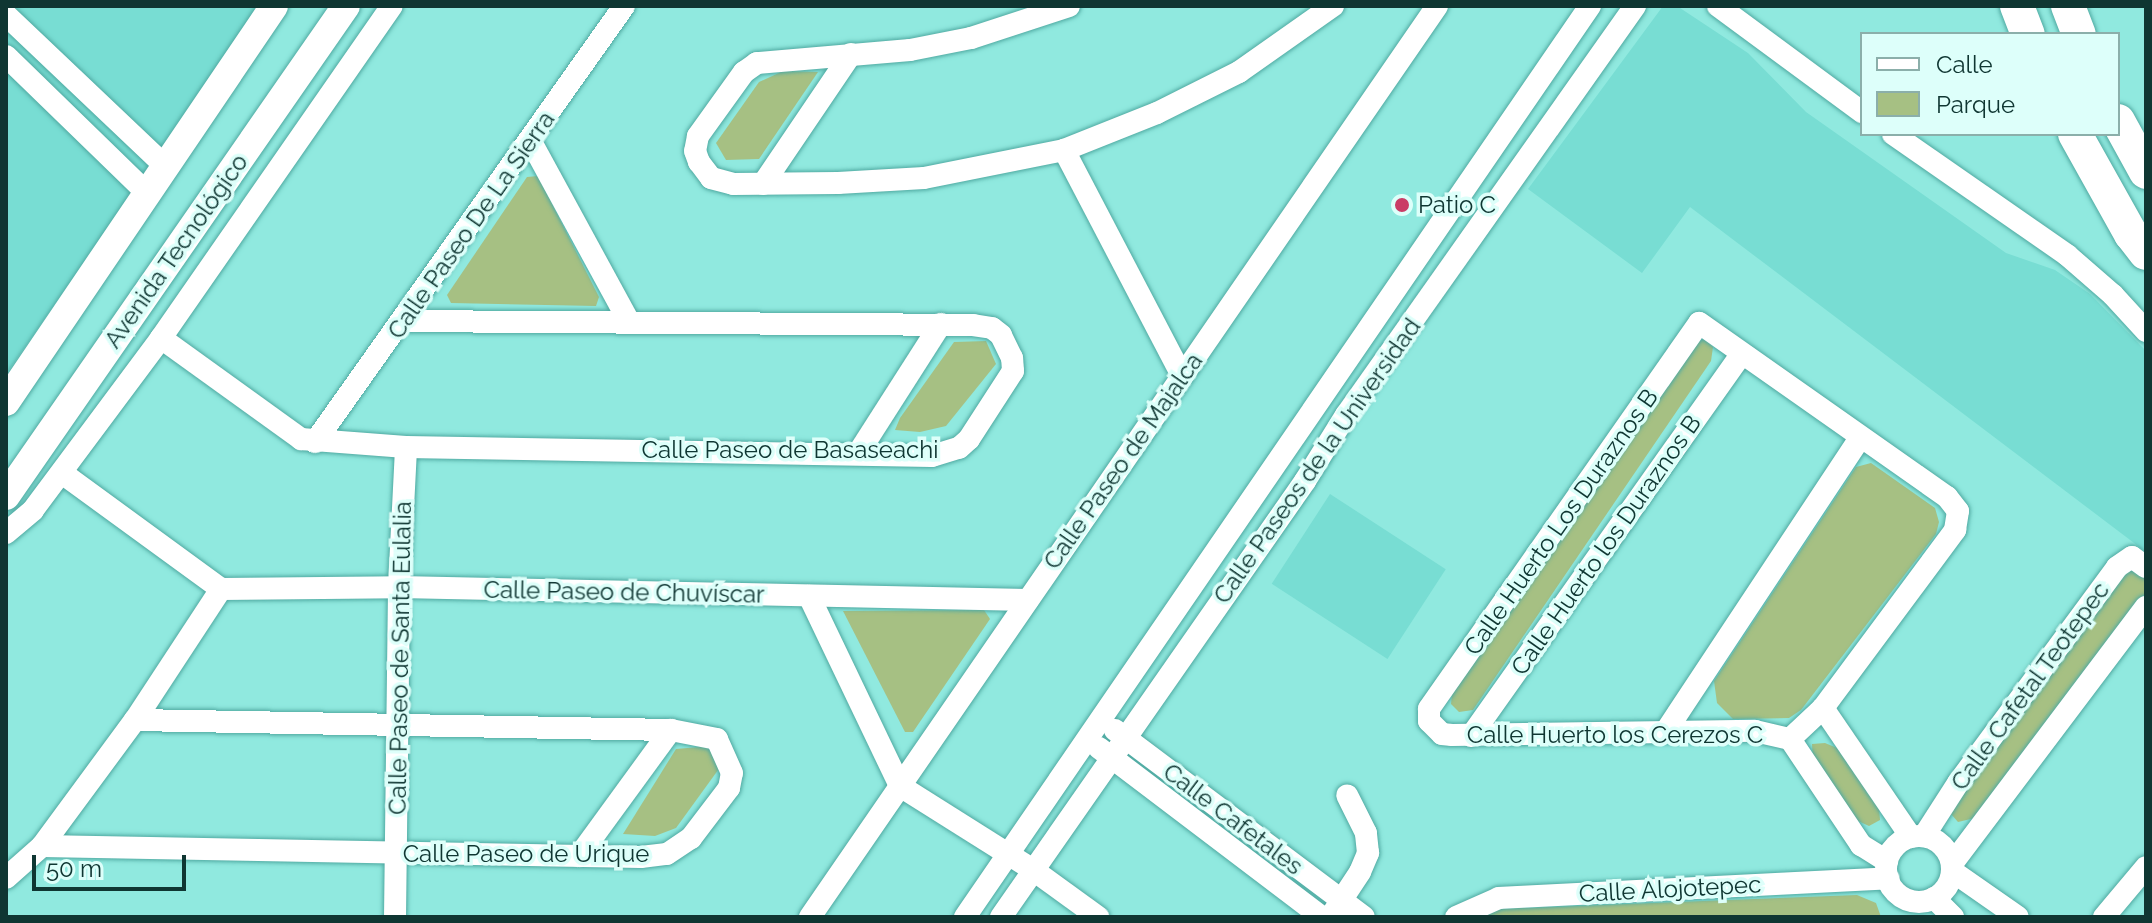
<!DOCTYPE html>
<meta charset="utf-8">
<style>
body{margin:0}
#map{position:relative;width:2152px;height:923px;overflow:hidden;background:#90e9df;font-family:Raleway,sans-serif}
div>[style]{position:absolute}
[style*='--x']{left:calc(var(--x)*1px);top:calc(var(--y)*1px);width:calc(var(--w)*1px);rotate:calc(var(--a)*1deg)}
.built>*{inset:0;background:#78ddd3;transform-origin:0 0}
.green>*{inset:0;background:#a6c083}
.roads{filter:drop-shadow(0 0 2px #4fa9a1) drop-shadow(0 0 2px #4fa9a1)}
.minor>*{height:22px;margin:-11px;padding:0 11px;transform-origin:11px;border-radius:11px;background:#fff}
.minor>.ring{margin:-11px;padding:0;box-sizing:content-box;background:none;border:22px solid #fff;border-radius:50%}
.major>*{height:28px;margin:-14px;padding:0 14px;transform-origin:14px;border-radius:14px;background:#fff}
.highway>*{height:34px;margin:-17px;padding:0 17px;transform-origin:17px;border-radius:17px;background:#fff}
.dots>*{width:22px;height:22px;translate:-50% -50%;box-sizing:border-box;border:4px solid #ddfffa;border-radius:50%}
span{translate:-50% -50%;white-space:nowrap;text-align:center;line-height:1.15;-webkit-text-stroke:7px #ddfffa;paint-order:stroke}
.poi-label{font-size:24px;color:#0f3632}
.left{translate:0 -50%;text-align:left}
.street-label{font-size:24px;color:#0f3632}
.frame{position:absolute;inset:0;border:8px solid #0f3632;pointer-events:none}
.legend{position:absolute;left:1860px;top:32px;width:260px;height:104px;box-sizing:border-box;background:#ddfffa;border:2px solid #8bafaa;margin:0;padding:10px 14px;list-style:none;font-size:24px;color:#0f3632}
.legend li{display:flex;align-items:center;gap:16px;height:40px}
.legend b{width:40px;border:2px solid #8bafaa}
.scale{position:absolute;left:32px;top:855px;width:154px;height:36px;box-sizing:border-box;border:4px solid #0f3632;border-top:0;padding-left:10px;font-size:24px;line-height:28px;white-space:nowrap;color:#0f3632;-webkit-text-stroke:6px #ddfffa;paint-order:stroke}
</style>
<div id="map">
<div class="built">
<i style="clip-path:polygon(6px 6px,263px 6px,6px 374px)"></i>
<i style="clip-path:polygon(1663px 6px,1677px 6px,1748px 53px,1806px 112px,2006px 253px,2055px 270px,2090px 294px,2146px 351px,2146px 552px,1690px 207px,1642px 273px,1528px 189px)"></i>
<i style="left:1330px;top:494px;width:138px;height:107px;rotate:33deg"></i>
</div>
<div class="green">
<i style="clip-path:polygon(783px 71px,818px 72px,759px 159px,726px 160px,716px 143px,759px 82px)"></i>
<i style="clip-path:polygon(538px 176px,599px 297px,596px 306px,451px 303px,447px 295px,527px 177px)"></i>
<i style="clip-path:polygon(1704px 339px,1713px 347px,1711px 361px,1473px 710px,1459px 712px,1451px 704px,1452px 693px,1688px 347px)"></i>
<i style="clip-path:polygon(986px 341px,996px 364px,946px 426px,920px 432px,895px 430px,900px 418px,954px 342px)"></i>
<i style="clip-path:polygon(1871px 463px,1935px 508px,1939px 522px,1936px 534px,1801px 710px,1789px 718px,1733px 719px,1717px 703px,1714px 681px,1856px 467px)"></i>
<i style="clip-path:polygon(2140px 568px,2146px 573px,2146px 592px,1975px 818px,1958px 822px,1951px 814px,1952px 805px,2128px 570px)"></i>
<i style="clip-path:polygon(984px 610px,990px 619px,913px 732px,905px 732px,843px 611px)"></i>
<i style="clip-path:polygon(1825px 743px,1837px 748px,1879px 809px,1880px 820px,1869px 826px,1858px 821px,1813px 762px,1812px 744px)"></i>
<i style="clip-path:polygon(711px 746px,721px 766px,676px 828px,655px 836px,623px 834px,676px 749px)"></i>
<i style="clip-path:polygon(1857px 895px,1876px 903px,1881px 917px,1477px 917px,1495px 909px)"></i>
</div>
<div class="roads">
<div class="minor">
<i style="--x:1069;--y:6;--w:103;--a:161.9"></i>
<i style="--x:971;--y:38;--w:62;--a:168.9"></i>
<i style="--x:910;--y:50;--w:154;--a:175.1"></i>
<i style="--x:757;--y:63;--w:16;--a:145"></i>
<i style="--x:744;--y:72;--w:79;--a:125.7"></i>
<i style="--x:698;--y:136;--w:15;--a:101"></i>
<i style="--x:695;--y:151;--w:12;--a:70"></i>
<i style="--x:699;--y:162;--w:20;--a:53"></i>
<i style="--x:711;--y:178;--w:23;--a:15"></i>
<i style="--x:733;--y:184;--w:105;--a:-0.5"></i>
<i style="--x:838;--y:183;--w:86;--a:-3.3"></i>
<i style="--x:924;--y:178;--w:143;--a:-11.3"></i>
<i style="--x:1064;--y:150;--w:100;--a:-21.7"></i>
<i style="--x:1157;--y:113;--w:92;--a:-26.6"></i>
<i style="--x:1239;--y:72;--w:115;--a:-35.1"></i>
<i style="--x:1718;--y:6;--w:179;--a:36.4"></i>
<i style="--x:6;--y:15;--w:219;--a:43.5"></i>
<i style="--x:6;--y:56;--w:195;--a:44.2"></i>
<i style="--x:1893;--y:134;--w:212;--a:34.8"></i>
<i style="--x:2067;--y:255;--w:61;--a:41"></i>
<i style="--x:2113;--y:295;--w:49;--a:47.5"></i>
<i style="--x:530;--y:140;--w:205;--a:61.4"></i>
<i style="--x:1064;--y:150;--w:255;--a:62.4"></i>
<i style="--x:763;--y:184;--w:157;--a:-55.9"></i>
<i style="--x:161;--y:338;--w:173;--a:35.8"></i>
<i style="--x:301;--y:439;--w:105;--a:4.4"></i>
<i style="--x:406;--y:447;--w:526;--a:0.98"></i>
<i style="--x:932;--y:456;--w:28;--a:-17"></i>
<i style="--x:959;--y:448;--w:13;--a:-42"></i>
<i style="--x:969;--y:439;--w:81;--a:-57.1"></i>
<i style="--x:1013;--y:371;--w:13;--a:-94"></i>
<i style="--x:1012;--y:358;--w:25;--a:-116"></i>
<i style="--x:1001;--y:335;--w:11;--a:-142"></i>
<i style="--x:992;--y:328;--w:19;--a:-171"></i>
<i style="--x:973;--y:325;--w:569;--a:-179.6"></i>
<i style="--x:315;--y:442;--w:534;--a:-54.67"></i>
<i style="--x:859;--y:452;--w:152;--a:-57.4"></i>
<i style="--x:62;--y:473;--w:197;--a:36.1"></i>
<i style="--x:6;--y:533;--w:35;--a:-40"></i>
<i style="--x:33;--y:510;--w:214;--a:-53.3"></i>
<i style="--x:161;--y:338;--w:404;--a:-55.2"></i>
<i style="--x:221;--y:589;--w:178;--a:-0.6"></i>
<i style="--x:399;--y:587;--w:629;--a:1.18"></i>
<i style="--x:809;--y:596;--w:211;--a:64.4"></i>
<i style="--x:900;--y:786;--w:156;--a:32.2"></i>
<i style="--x:1032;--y:869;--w:82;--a:36"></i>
<i style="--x:1823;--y:708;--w:156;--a:55.7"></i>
<i style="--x:1115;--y:730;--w:311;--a:36.9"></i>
<i style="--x:1666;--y:731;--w:351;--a:-56.5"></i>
<i style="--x:1471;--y:736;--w:468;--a:-54.7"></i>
<i style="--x:1790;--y:739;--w:45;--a:-43.2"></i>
<i style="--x:1823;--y:708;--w:222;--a:-53.4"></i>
<i style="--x:1955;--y:530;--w:19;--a:-81"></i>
<i style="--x:1958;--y:511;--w:18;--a:-128"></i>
<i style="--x:1947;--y:497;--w:303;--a:-144.9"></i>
<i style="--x:1699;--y:323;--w:471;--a:125"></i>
<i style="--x:1429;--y:709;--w:12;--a:90"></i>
<i style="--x:1429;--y:721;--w:18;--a:45"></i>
<i style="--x:1442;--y:734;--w:10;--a:6"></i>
<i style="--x:1452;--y:735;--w:303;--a:-0.8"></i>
<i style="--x:1755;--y:731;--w:36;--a:13"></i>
<i style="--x:1790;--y:739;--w:128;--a:56.2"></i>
<i style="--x:1861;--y:845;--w:31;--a:32"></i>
<i style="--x:1099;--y:748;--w:280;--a:37.2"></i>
<i style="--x:1924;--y:836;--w:63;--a:-57.3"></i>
<i style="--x:1958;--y:783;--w:268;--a:-53.6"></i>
<i style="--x:2117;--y:567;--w:18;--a:-34"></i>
<i style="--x:2132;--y:557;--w:17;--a:36"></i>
<i class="ring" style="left:1886px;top:836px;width:44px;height:44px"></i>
<i style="--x:42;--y:846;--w:599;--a:1.05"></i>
<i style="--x:641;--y:857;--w:26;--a:-7"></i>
<i style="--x:667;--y:854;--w:29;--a:-34"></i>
<i style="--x:691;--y:838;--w:63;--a:-52.8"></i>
<i style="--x:729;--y:788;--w:15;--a:-79"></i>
<i style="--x:732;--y:773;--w:37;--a:-114"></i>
<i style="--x:717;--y:739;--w:47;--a:-168.9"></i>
<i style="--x:671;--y:730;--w:536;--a:-178.93"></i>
<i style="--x:579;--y:856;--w:156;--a:-53.9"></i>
<i style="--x:1952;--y:864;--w:322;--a:-53"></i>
<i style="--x:1952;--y:871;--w:80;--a:34.9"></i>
<i style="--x:6;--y:878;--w:48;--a:-41.6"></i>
<i style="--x:42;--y:846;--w:157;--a:-53.6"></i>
<i style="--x:135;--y:720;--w:157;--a:-56.7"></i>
<i style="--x:1934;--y:898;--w:27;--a:45"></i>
<i style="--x:1333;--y:913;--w:49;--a:-56.6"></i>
<i style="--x:1360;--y:872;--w:21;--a:-67"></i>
<i style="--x:1368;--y:853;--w:20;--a:-96"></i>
<i style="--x:1366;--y:833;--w:42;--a:-116.6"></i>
<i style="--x:395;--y:917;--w:330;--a:-89.3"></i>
<i style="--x:399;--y:587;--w:140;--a:-87.1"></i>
<i style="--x:810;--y:917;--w:1106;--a:-55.46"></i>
<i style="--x:965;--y:917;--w:1105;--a:-55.55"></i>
<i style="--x:1001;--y:917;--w:532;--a:-55.11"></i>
<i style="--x:1305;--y:481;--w:78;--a:-58.2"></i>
<i style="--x:1346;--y:415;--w:501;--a:-54.75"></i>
<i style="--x:1456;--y:917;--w:47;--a:-23.8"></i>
<i style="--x:1499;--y:898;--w:390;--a:-2.9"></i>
<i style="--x:2104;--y:917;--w:65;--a:-50"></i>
</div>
<div class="major">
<i style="--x:6;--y:402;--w:478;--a:-55.9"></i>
<i style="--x:6;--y:496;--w:596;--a:-55.24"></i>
</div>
<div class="highway">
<i style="--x:2017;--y:6;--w:30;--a:69"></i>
<i style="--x:2068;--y:6;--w:30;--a:69"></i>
<i style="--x:2118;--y:121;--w:58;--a:61.2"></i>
<i style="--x:2075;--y:134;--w:115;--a:60.8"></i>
<i style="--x:2131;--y:234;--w:24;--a:52"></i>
</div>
</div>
<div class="dots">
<i style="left:1402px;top:205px;background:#ca3c66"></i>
</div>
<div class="poi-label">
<span class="left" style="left:1418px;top:205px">Patio C</span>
</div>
<div class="street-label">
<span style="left:471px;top:225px;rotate:-55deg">Calle Paseo De La Sierra</span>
<span style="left:176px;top:251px;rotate:-55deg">Avenida Tecnológico</span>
<span style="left:790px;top:450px">Calle Paseo de Basaseachi</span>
<span style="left:1123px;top:461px;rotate:-55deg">Calle Paseo de Majalca</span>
<span style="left:1317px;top:461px;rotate:-55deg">Calle Paseos de la Universidad</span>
<span style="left:1561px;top:522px;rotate:-55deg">Calle Huerto Los Duraznos B</span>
<span style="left:1606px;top:545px;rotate:-55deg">Calle Huerto los Duraznos B</span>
<span style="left:624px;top:592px;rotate:1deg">Calle Paseo de Chuvíscar</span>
<span style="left:400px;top:658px;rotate:-89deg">Calle Paseo de Santa Eulalia</span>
<span style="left:2030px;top:686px;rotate:-54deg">Calle Cafetal Teotepec</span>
<span style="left:1615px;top:735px">Calle Huerto los Cerezos C</span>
<span style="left:1233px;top:819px;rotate:37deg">Calle Cafetales</span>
<span style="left:526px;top:854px">Calle Paseo de Urique</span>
<span style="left:1670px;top:889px;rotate:-3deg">Calle Alojotepec</span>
</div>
<div class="frame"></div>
<ul class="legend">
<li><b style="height:10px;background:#fff"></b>Calle</li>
<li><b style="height:22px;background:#a6c083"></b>Parque</li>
</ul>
<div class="scale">50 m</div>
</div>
